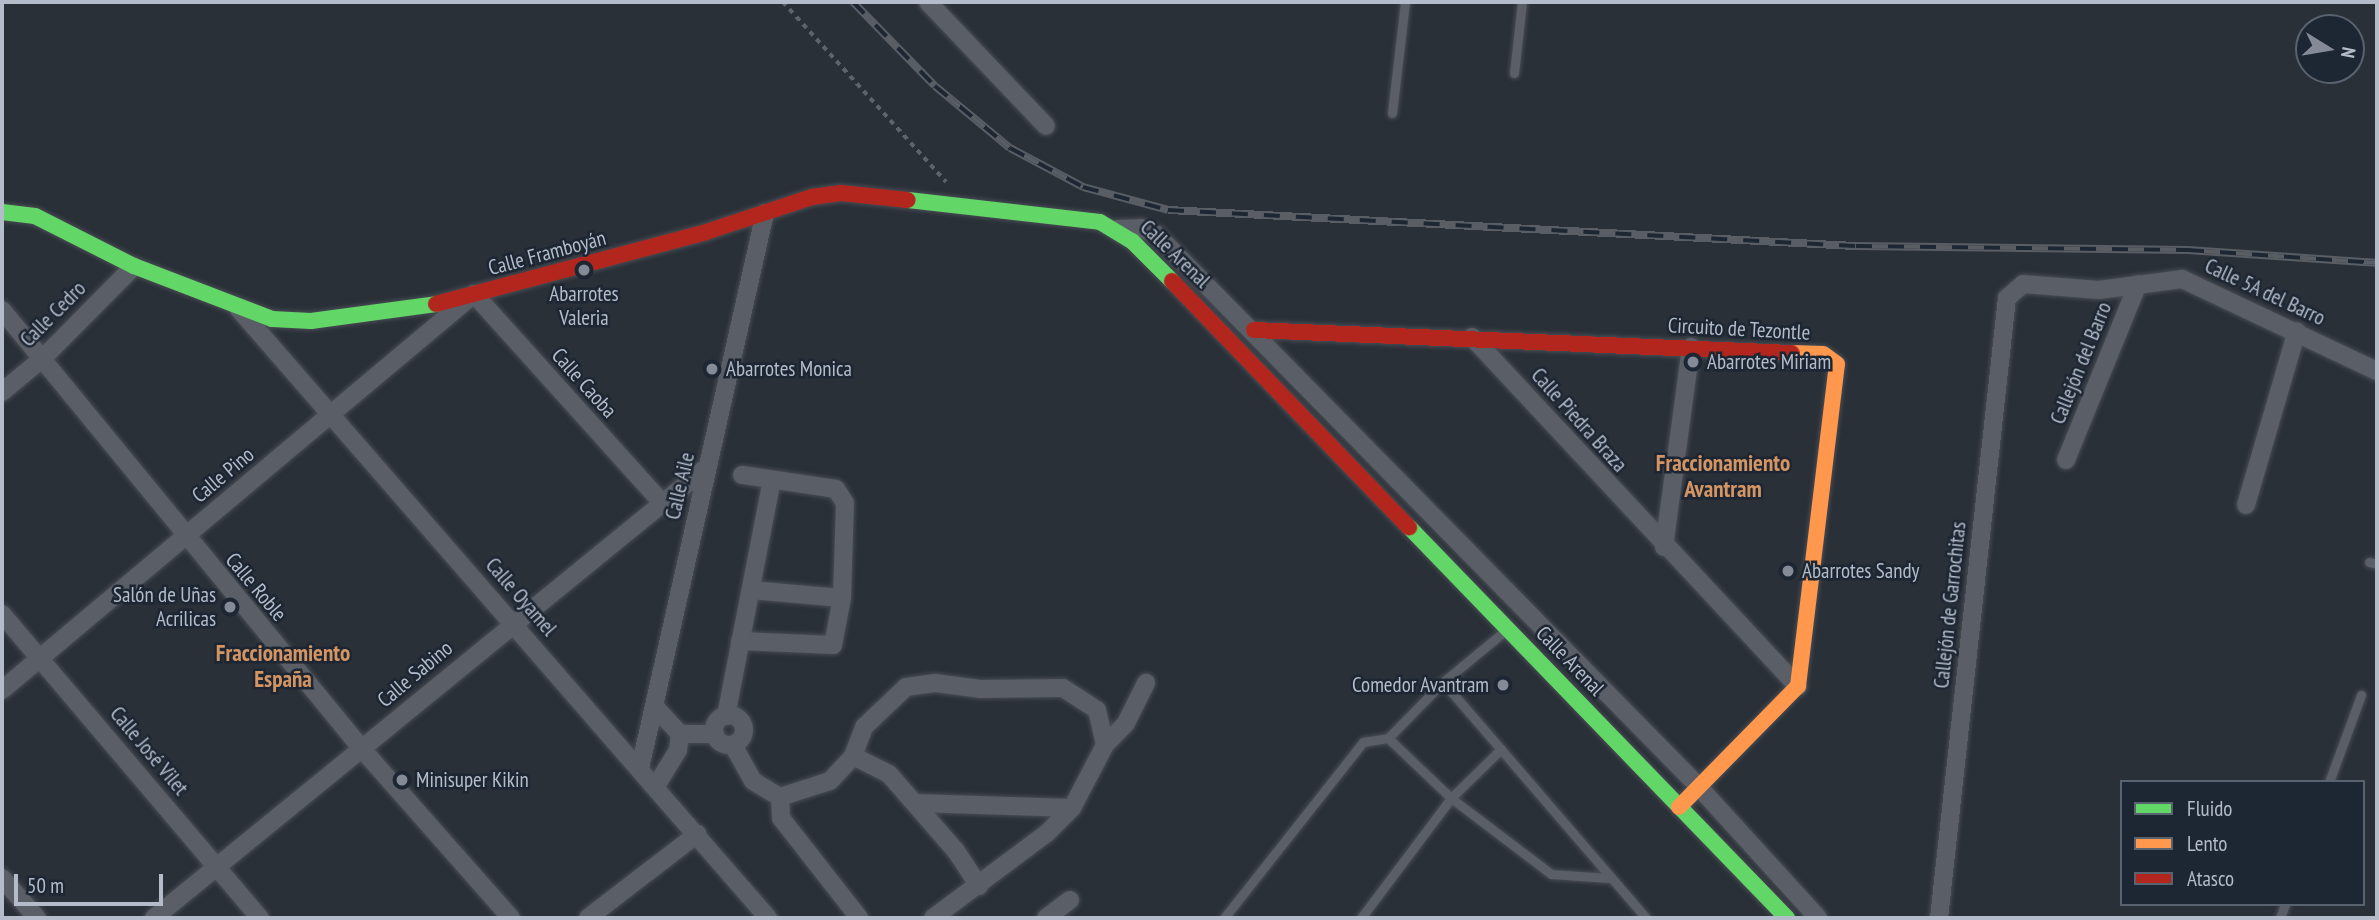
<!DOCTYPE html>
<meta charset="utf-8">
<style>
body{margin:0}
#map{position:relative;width:2379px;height:920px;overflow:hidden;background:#2a3038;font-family:"PT Sans Narrow",sans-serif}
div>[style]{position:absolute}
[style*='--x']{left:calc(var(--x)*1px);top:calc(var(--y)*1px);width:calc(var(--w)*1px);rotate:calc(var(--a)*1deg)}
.path>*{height:3.5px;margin-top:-1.75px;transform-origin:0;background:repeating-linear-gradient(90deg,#5d636a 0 5px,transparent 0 10px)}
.roads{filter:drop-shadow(0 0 2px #484c53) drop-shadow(0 0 2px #484c53)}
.lane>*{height:9px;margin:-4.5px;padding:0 4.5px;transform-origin:4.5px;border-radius:4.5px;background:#5a5e66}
.street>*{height:18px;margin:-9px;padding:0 9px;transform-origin:9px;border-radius:9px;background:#5a5e66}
.street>.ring{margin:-9px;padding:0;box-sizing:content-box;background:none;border:18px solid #5a5e66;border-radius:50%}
.fast>*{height:16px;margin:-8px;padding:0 8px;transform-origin:8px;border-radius:8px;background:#63d668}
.slow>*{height:16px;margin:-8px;padding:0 8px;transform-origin:8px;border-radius:8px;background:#ff974d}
.jam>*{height:16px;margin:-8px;padding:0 8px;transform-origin:8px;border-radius:8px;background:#b3261e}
.rail>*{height:8px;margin-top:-4px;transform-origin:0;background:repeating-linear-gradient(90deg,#1d2633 0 16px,#595d64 0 32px);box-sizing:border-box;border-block:2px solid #595d64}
.dots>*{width:19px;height:19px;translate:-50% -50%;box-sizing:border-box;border:4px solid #1d2633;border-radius:50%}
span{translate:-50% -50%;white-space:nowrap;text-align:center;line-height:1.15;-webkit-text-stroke:5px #1d2633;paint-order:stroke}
.street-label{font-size:21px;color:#b4bcc9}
.poi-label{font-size:21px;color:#b4bcc9}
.left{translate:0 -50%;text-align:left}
.right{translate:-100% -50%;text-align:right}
.neighbourhood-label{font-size:23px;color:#d59563;font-weight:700}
.frame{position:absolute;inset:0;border:4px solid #b4bcc9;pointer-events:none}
.legend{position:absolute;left:2120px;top:780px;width:245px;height:126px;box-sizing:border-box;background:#1d2633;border:2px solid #59626f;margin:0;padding:9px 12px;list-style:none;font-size:21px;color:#b4bcc9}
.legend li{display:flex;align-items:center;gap:14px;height:35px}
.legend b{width:35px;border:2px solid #59626f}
.north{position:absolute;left:2295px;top:14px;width:70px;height:70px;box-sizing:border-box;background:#1d2633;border:2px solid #59626f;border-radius:50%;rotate:101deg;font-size:19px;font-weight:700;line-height:28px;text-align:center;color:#b4bcc9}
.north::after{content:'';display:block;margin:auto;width:24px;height:32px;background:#848b96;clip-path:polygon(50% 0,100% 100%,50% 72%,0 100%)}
.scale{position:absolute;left:14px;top:874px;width:149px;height:32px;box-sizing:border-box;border:4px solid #b4bcc9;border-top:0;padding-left:9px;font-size:21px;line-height:24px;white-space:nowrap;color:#b4bcc9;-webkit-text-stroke:5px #1d2633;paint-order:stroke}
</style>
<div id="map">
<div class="path">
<i style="--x:783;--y:2;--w:243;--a:47.8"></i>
</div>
<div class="roads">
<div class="lane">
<i style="--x:1514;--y:73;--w:71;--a:-83.6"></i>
<i style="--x:1392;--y:113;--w:112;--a:-83.3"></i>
<i style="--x:2369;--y:562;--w:8;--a:14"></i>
<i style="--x:1506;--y:630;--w:82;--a:140.5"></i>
<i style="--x:1443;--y:682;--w:311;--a:49.3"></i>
<i style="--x:1501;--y:749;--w:70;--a:135.6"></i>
<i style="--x:1451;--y:798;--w:126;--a:37.2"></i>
<i style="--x:1551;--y:874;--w:58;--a:3.9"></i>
<i style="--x:2329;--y:782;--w:93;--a:-69.8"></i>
<i style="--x:1224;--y:918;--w:224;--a:-51.7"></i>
<i style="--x:1363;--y:742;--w:25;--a:-9"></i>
<i style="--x:1388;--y:738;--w:78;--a:-45.5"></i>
<i style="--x:1361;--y:918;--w:150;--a:-53.1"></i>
<i style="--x:1451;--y:798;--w:87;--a:-136.4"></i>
<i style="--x:2280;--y:918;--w:15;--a:-70"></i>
</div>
<div class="street">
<i style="--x:928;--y:2;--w:171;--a:46.4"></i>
<i style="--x:1117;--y:229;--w:24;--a:-2"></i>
<i style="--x:1141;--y:228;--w:17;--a:24"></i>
<i style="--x:1157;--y:235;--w:772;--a:45.52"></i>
<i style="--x:1698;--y:786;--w:178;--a:47.7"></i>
<i style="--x:238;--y:308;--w:808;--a:49.01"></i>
<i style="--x:2;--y:310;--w:568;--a:50.65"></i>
<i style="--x:362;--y:749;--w:225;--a:48.6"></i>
<i style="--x:1472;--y:337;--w:478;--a:47"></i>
<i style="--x:2;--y:392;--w:53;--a:-39.7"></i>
<i style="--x:43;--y:358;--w:129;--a:-45.3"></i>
<i style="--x:2066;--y:460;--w:190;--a:-67.8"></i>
<i style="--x:2246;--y:505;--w:181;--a:-73.7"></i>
<i style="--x:1664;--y:547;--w:202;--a:-82.3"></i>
<i style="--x:751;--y:590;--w:91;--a:5"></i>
<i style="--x:2;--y:614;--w:399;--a:49.7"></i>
<i style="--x:740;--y:641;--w:93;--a:2.5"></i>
<i style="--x:833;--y:645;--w:48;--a:-79.2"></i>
<i style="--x:842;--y:598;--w:95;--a:-88.2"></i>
<i style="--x:845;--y:503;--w:17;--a:-123"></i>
<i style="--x:836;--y:489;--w:95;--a:-171.5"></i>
<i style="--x:2;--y:690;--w:616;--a:-40"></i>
<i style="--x:474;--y:294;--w:280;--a:48"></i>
<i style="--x:654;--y:706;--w:38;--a:47"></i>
<i style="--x:680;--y:734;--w:16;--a:97"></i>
<i style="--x:678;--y:750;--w:42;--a:121.4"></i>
<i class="ring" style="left:714px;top:715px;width:12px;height:12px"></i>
<i style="--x:726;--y:716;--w:240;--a:-79"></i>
<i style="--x:680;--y:734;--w:35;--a:0"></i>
<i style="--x:733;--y:745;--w:41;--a:60.9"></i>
<i style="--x:753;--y:781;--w:31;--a:31"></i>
<i style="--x:780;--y:797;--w:52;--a:-17.7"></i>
<i style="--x:830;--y:781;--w:34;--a:-47"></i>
<i style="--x:853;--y:756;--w:31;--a:-69"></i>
<i style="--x:864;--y:727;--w:58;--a:-43.6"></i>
<i style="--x:906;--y:687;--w:29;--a:-8"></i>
<i style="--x:935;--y:683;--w:45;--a:7.6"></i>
<i style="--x:980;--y:689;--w:83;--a:-0.7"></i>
<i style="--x:1063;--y:688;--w:40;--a:32.9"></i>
<i style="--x:1097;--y:710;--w:36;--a:77"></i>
<i style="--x:1105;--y:745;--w:71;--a:117.6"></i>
<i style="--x:1072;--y:808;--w:157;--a:-178.2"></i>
<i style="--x:1105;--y:745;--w:30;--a:-46"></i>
<i style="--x:1126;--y:723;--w:45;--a:-63.4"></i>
<i style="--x:853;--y:756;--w:40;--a:26.6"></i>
<i style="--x:889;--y:774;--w:102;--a:49"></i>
<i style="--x:956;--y:851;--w:42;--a:56.7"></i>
<i style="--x:640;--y:768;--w:569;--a:-77.31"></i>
<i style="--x:780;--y:797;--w:21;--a:87"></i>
<i style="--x:781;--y:818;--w:127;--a:52"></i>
<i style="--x:2;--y:878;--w:53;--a:48.8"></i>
<i style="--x:154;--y:918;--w:714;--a:-39.2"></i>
<i style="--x:588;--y:918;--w:138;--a:-37.6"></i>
<i style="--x:933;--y:918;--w:142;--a:-36.7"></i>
<i style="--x:1047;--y:833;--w:35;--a:-45"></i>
<i style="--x:1046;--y:918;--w:30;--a:-37"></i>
<i style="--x:1939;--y:918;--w:624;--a:-83.74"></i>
<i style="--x:2007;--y:298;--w:21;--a:-41"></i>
<i style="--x:2023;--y:284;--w:76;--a:4.5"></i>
<i style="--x:2099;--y:290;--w:84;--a:-7.5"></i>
<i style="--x:2182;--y:279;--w:216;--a:25.3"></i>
</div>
<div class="fast">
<i style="--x:908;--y:200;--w:193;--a:6.5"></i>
<i style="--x:1100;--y:222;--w:37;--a:31"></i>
<i style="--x:1132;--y:241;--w:57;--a:45"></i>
<i style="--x:2;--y:212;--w:33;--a:7"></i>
<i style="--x:35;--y:216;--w:111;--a:26.8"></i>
<i style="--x:134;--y:266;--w:148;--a:21"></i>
<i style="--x:272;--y:319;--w:39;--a:3"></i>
<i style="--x:311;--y:321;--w:126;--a:-7.7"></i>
<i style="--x:1409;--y:527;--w:544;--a:45.97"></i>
</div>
<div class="slow">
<i style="--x:1679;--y:807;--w:170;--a:-45.5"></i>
<i style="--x:1798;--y:686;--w:324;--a:-83.1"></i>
<i style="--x:1837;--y:364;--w:17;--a:-144"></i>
<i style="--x:1823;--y:354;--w:31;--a:-178"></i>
</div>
<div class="jam">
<i style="--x:1172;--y:281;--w:342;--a:46.1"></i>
<i style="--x:436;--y:304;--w:279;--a:-14.9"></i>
<i style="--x:706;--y:232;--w:112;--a:-18.3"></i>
<i style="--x:812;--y:197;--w:29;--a:-8"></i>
<i style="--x:841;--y:193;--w:67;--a:6"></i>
<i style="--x:1254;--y:330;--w:538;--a:2.45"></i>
</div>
</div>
<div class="rail">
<i style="--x:853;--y:2;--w:117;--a:45.7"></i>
<i style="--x:935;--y:86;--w:97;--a:39.6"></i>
<i style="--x:1010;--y:148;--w:83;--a:28.1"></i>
<i style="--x:1083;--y:187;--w:88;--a:15.1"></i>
<i style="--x:1168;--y:210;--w:689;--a:3"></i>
<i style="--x:1856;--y:246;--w:332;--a:0.7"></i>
<i style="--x:2188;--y:250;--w:189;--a:3.9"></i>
</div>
<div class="dots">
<i style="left:584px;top:270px;background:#848b96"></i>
<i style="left:1693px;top:362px;background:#848b96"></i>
<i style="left:712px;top:369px;background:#848b96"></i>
<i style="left:1788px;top:571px;background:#848b96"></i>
<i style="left:230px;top:607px;background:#848b96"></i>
<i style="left:1503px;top:685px;background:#848b96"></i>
<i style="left:402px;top:780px;background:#848b96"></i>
</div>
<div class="street-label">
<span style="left:547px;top:253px;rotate:-15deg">Calle Framboyán</span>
<span style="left:1175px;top:254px;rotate:44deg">Calle Arenal</span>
<span style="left:2265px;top:292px;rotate:25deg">Calle 5A del Barro</span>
<span style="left:53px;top:314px;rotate:-45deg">Calle Cedro</span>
<span style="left:1739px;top:329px;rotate:3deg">Circuito de Tezontle</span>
<span style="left:2081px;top:363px;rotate:-68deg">Callejón del Barro</span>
<span style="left:584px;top:383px;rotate:48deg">Calle Caoba</span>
<span style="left:1579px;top:420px;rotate:48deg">Calle Piedra Braza</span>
<span style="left:223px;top:475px;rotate:-40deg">Calle Pino</span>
<span style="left:680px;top:486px;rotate:-77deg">Calle Aile</span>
<span style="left:256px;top:587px;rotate:50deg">Calle Roble</span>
<span style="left:521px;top:597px;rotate:49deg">Calle Oyamel</span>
<span style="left:1950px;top:605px;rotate:-84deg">Callejón de Garrochitas</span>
<span style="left:1570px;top:661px;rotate:46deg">Calle Arenal</span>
<span style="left:415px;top:674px;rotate:-40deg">Calle Sabino</span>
<span style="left:149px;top:751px;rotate:50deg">Calle José Vilet</span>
</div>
<div class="poi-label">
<span style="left:584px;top:306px">Abarrotes<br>Valeria</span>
<span class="left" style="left:1707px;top:362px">Abarrotes Miriam</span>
<span class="left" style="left:726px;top:369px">Abarrotes Monica</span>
<span class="left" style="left:1802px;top:571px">Abarrotes Sandy</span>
<span class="right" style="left:216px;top:607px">Salón de Uñas<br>Acrilicas</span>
<span class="right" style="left:1489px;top:685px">Comedor Avantram</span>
<span class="left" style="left:416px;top:780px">Minisuper Kikin</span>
</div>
<div class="neighbourhood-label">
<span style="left:1723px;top:476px">Fraccionamiento<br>Avantram</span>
<span style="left:283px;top:666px">Fraccionamiento<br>España</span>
</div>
<div class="frame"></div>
<ul class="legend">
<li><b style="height:9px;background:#63d668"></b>Fluido</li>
<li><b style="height:9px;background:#ff974d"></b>Lento</li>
<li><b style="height:9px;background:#b3261e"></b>Atasco</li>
</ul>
<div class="north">N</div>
<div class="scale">50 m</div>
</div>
